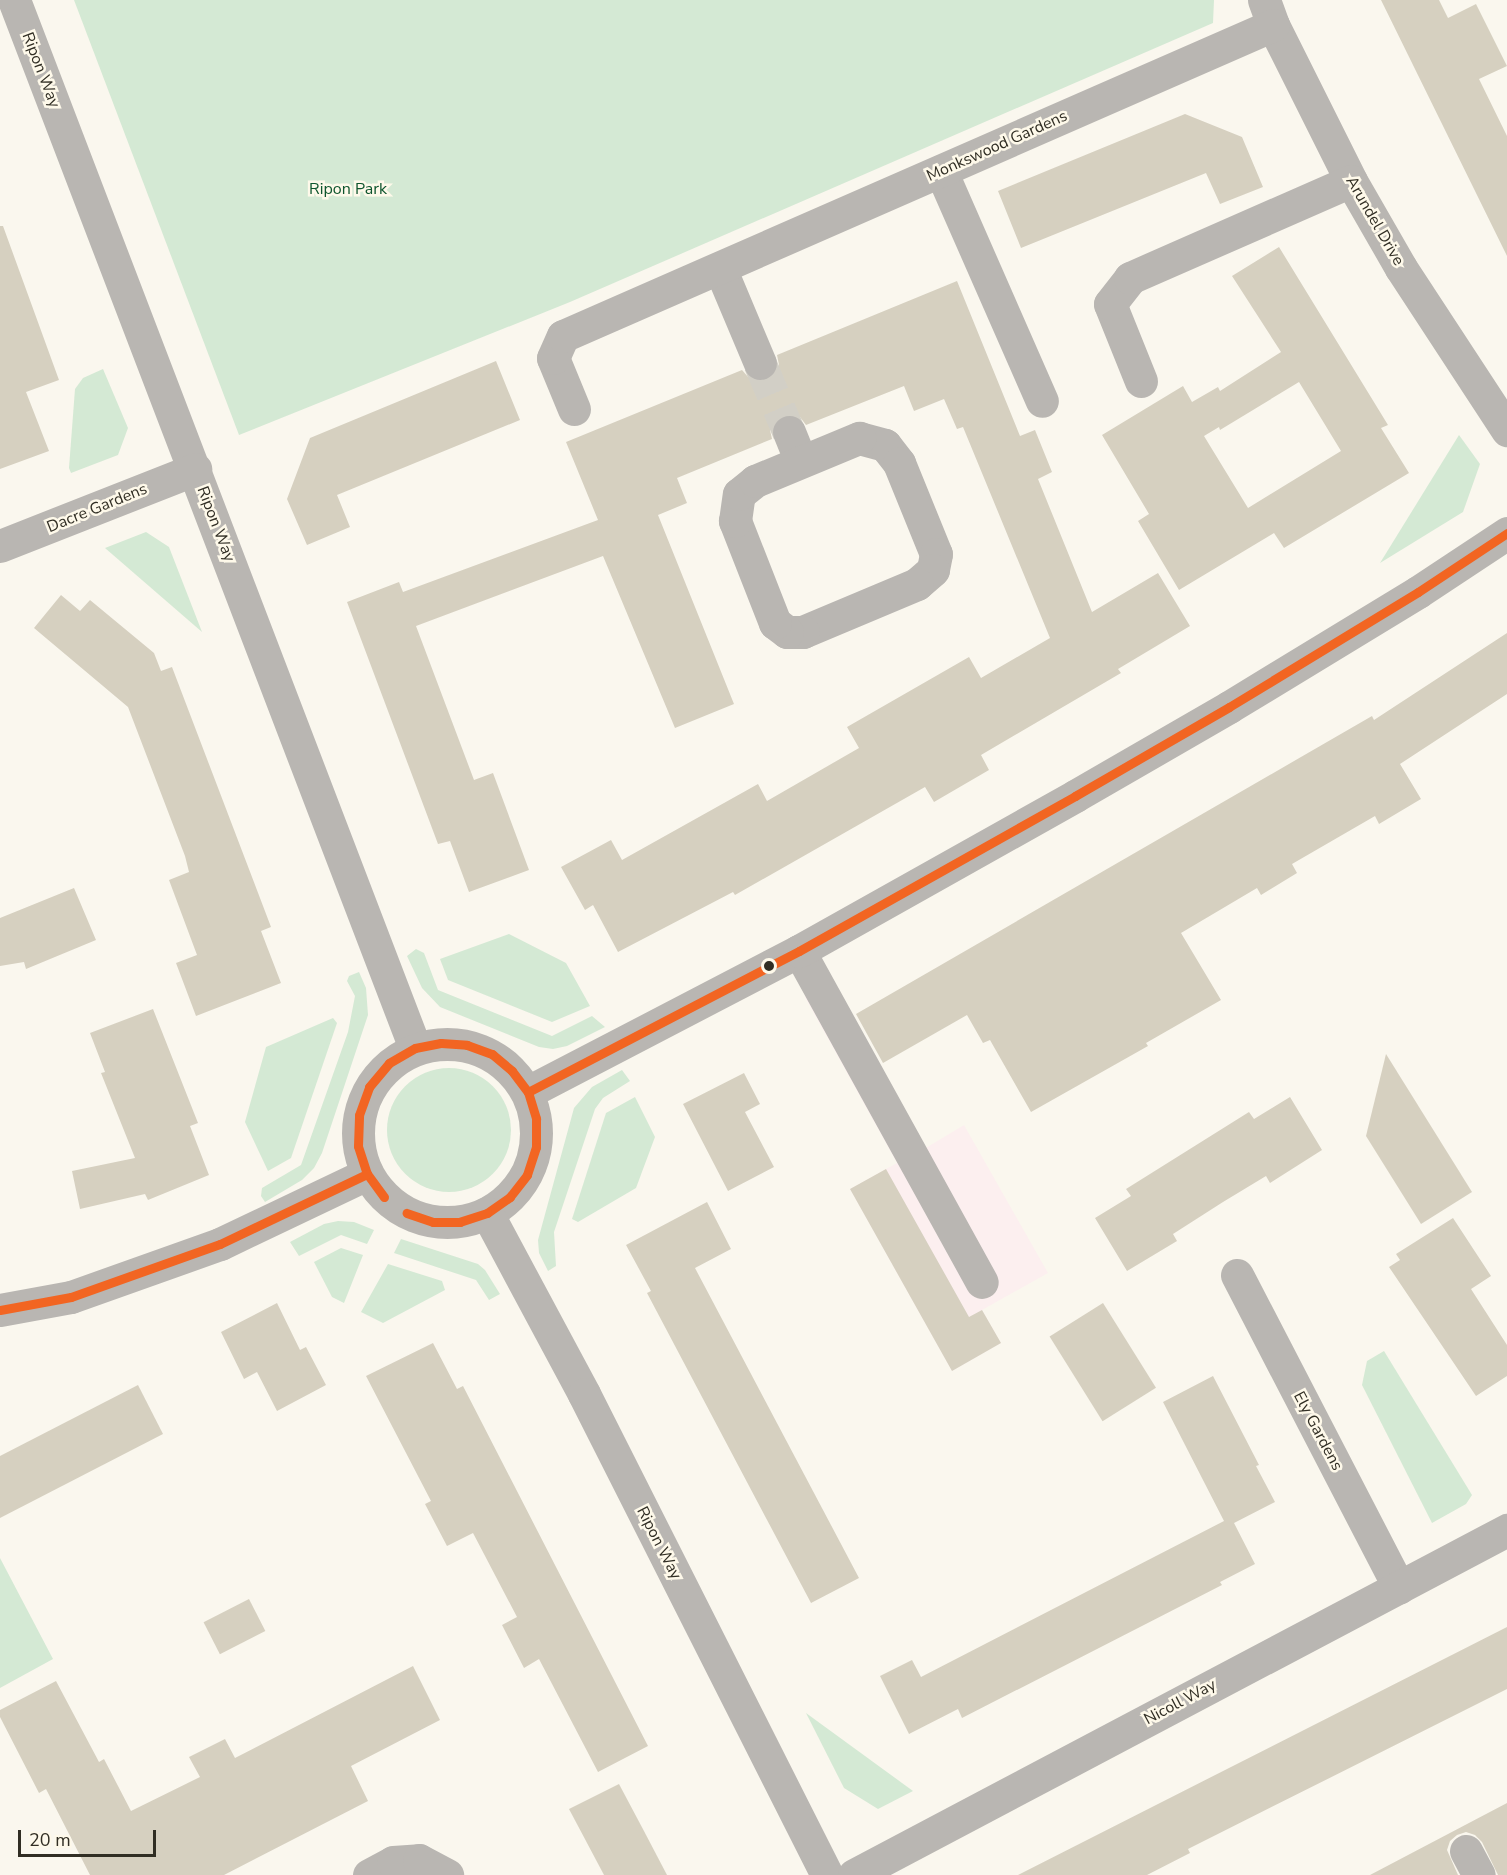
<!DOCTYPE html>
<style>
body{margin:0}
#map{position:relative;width:1507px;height:1875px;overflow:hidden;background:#faf7ee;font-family:"Nunito Sans",sans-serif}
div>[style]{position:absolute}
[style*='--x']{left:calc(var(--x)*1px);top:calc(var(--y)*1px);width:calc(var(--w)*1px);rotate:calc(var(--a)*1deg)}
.industrial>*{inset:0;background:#fcefef}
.green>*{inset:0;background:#d4e9d4}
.round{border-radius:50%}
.building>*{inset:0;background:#d6d0c0;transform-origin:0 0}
.minor-tunnel>*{height:33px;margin-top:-16.5px;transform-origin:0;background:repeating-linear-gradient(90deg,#d2cfc6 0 33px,transparent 0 49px)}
.minor>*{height:33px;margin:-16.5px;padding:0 16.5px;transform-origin:16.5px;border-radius:16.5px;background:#b9b6b2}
.minor>.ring{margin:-16.5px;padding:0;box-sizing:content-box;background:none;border:33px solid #b9b6b2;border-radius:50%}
.bus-1>*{height:9px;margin:-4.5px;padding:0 4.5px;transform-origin:4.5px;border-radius:4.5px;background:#f26522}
.dots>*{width:16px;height:16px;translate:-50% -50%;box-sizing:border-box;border:3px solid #fef9ea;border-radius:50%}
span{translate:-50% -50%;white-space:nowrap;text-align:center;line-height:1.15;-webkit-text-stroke:5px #fef9ea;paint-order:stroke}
.street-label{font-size:16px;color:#312e24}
.park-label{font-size:16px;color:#0e552d}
.scale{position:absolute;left:18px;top:1830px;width:138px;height:27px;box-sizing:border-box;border:3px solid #312e24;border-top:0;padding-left:8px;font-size:18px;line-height:21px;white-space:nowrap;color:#312e24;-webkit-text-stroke:4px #fef9ea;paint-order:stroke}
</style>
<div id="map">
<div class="industrial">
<i style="clip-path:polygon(831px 983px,924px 1149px,964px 1125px,1048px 1273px,982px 1310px,1001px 1343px,952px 1371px,850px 1189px,897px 1163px,805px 997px)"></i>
</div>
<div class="green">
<i style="clip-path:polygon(74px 0,1214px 0,1213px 23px,570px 302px,239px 435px)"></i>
<i style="clip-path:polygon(103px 369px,128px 428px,118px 455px,71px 473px,69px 468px,75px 389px,83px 378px)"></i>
<i style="clip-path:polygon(1459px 435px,1480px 464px,1463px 512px,1380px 563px)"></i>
<i style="clip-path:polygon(146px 532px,169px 547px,202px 632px,105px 548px)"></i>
<i style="clip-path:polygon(509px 934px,566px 963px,590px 1006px,552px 1022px,448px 980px,440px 959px)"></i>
<i style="clip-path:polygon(416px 949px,424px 953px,438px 990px,552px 1036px,592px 1016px,605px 1027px,567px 1046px,553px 1049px,539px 1047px,440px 1007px,422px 988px,407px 956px)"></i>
<i style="clip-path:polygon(359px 972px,366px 988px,368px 1015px,322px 1153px,314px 1168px,302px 1180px,265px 1202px,261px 1196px,262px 1188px,301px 1165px,348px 1032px,355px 996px,347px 981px,349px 976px)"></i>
<i style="clip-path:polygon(333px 1018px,337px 1023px,291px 1158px,268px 1171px,245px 1122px,266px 1047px)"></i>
<i class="round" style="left:387px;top:1068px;width:124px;height:124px"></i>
<i style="clip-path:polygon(622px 1070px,630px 1081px,603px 1098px,595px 1109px,554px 1232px,556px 1266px,548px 1271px,539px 1253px,538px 1240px,574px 1108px,592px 1087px)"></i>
<i style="clip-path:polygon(635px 1097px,655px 1137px,636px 1188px,578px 1222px,572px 1219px,606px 1113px)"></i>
<i style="clip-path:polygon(338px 1221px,354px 1222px,374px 1230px,367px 1244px,341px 1235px,299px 1256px,290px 1242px,324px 1224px)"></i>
<i style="clip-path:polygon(401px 1239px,478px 1264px,485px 1270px,500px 1294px,489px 1300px,476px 1280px,394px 1253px)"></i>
<i style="clip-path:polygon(341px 1248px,363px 1255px,344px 1303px,332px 1297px,314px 1262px)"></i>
<i style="clip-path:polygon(388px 1264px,442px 1281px,445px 1290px,383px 1323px,361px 1312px)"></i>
<i style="clip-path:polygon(1384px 1351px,1472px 1495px,1466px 1504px,1432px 1523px,1362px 1385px,1367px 1361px)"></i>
<i style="clip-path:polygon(0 1558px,53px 1659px,0 1688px)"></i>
<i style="clip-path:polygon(806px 1713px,913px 1791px,878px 1809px,844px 1788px)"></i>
</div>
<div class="building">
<i style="clip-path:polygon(1381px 0,1439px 0,1448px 18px,1476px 4px,1507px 66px,1479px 79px,1507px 136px,1507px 256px)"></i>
<i style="clip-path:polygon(1185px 114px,1242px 137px,1263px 187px,1220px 204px,1206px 173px,1021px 248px,998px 191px)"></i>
<i style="clip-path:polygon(0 226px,3px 226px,59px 380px,26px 392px,49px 451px,0 469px)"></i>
<i style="clip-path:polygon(evenodd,1279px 247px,1388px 425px,1381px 428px,1409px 473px,1284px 548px,1274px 533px,1179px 590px,1138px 521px,1149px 514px,1102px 435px,1183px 386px,1192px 402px,1218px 387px,1220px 391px,1281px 352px,1232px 276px,1279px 247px,1299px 382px,1341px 451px,1248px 508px,1204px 436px,1219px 427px,1220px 430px,1299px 382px)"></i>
<i style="clip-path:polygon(957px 281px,1020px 436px,1035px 430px,1052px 472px,1038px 479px,1092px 612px,1158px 573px,1190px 626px,1118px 669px,1121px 673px,981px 755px,989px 770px,934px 802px,925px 787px,735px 895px,733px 892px,618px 952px,593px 905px,585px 910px,561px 867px,611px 840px,622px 860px,758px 784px,767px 801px,859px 748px,847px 727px,969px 657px,981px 678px,1050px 638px,963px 427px,957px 429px,944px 399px,914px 411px,904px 386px,806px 425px,800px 417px,792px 414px,782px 415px,774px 421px,770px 430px,772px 439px,677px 478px,687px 503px,658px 515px,734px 704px,675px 728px,603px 556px,416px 626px,474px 780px,493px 773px,529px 870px,469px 892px,450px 841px,438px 844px,347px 602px,399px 582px,403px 592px,598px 520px,566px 442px,742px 370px,749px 378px,758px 382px,767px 380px,775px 374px,779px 365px,777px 355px)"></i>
<i style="clip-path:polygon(496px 361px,520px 420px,337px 495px,350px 527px,307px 545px,287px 499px,310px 438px)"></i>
<i style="clip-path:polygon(61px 595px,80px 611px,90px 600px,154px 653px,161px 671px,172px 667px,271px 927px,261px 931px,281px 983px,196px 1016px,176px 963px,197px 955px,169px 880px,189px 872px,185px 856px,128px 707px,34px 628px)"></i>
<i style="clip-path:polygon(1507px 633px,1507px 694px,1400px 764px,1421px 799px,1379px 824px,1375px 816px,1292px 864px,1297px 873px,1261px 895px,1257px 888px,1181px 933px,1221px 1000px,1146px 1043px,1148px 1046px,1031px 1112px,990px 1040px,983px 1043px,967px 1015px,883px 1063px,856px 1014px,1372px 716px,1374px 720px)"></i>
<i style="clip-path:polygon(74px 888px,96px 940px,26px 969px,24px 962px,0 966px,0 918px)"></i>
<i style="clip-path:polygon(153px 1009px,198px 1123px,190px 1126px,209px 1175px,148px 1200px,145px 1194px,80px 1209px,72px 1171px,135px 1158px,101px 1073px,105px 1072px,90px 1033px)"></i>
<i style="clip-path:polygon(1386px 1054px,1472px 1192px,1421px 1224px,1366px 1136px)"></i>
<i style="clip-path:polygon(744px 1073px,760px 1104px,745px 1112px,774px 1167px,728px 1191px,683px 1104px)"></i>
<i style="clip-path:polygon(1290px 1097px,1322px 1150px,1270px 1183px,1266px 1176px,1223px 1202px,1173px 1234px,1177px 1241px,1127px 1271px,1095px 1218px,1131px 1196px,1126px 1189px,1249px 1112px,1254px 1119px)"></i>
<i style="clip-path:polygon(886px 1169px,969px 1317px,982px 1310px,1001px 1343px,952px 1371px,850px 1189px)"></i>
<i style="clip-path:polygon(707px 1202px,731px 1249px,695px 1268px,859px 1578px,811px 1603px,647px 1293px,651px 1291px,626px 1245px)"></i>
<i style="clip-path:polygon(1453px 1218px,1491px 1276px,1471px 1289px,1507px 1345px,1507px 1376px,1476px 1396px,1389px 1267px,1400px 1260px,1396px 1254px)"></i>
<i style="clip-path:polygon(277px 1303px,300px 1350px,306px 1347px,326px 1385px,277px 1411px,257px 1372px,244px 1379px,221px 1332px)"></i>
<i style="left:1103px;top:1303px;width:100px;height:63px;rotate:58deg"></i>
<i style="clip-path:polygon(433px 1343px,457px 1389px,463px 1386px,648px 1746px,598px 1772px,539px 1659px,524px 1668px,502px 1625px,517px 1617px,473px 1533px,447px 1546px,425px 1504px,431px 1501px,366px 1376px)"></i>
<i style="clip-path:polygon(1213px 1376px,1259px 1465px,1256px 1466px,1275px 1502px,1234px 1523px,1255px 1564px,1220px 1582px,1222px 1585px,962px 1718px,958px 1709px,909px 1734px,880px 1676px,912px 1660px,921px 1677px,1224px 1521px,1163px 1402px)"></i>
<i style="clip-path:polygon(138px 1385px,163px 1434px,0 1518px,0 1456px)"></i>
<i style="left:249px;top:1599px;width:36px;height:51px;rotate:63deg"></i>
<i style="clip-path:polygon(1507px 1627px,1507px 1689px,1188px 1849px,1190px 1853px,1147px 1875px,1018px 1875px)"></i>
<i style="clip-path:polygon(413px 1666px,440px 1720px,351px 1766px,368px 1801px,224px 1875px,90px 1875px,46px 1789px,39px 1793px,0 1717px,0 1710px,56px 1681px,99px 1762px,104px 1759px,131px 1811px,200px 1777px,189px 1757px,225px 1739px,235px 1758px)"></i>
<i style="clip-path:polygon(619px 1784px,645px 1833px,667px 1875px,604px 1875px,569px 1809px)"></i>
<i style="clip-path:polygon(1507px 1803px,1507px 1875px,1498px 1875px,1482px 1842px,1475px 1835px,1466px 1832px,1457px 1835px,1450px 1841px,1447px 1850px,1458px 1875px,1370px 1875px)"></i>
</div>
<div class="minor-tunnel">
<i style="--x:760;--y:363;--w:75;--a:67.2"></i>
</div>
<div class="minor">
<i style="--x:14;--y:0;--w:1122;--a:69.06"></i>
<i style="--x:1264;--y:0;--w:27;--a:70"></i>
<i style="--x:1273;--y:25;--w:174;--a:63.4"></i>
<i style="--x:1351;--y:181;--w:100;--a:60.1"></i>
<i style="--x:1401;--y:268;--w:194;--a:56.8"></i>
<i style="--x:941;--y:171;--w:251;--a:66.3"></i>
<i style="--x:720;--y:268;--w:103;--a:67.2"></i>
<i style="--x:1141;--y:381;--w:83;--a:-111.9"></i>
<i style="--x:1110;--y:304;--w:33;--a:-52"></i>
<i style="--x:1130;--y:278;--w:241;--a:-23.7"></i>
<i style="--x:574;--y:409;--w:55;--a:-112.4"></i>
<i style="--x:553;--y:358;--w:24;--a:-66"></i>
<i style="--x:563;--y:336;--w:775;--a:-23.65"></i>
<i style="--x:789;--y:432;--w:31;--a:68"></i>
<i style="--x:859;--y:438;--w:27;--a:15"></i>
<i style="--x:885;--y:445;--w:23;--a:52"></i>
<i style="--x:899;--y:463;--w:98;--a:67.9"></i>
<i style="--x:936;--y:554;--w:16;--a:101"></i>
<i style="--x:933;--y:570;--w:21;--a:139"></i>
<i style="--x:917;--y:584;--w:124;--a:157.2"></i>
<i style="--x:803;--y:632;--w:16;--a:180"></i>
<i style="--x:787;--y:632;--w:15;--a:-143"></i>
<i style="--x:775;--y:623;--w:110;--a:-111.4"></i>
<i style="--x:735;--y:521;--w:27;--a:-82"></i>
<i style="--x:739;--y:494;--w:21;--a:-39"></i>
<i style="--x:755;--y:481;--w:113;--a:-22.5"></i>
<i style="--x:0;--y:546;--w:210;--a:-21.5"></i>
<i style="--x:799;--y:951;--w:378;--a:61.1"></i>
<i class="ring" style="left:358px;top:1044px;width:145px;height:145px"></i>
<i style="--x:528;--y:1092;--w:305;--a:-27.5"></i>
<i style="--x:799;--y:951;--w:317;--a:-29.3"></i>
<i style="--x:1075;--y:796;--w:178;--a:-30"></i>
<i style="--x:1229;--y:707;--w:221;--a:-31.3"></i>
<i style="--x:1418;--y:592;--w:107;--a:-33.5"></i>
<i style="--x:487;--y:1213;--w:205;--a:61.8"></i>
<i style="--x:584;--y:1394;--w:539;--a:63.2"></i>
<i style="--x:1237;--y:1275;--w:352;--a:62.6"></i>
<i style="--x:0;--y:1310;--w:72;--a:-10.4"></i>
<i style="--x:71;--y:1297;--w:158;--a:-19.6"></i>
<i style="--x:220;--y:1244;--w:163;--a:-25.5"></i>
<i style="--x:1466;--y:1851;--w:27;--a:62"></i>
<i style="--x:369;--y:1875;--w:27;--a:-28"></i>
<i style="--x:393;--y:1862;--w:26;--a:-4"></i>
<i style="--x:419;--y:1860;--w:32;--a:28"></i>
<i style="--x:854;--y:1875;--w:739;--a:-27.85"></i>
</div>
<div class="bus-1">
<i style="--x:528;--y:1092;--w:305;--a:-27.5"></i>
<i style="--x:799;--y:951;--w:317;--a:-29.3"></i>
<i style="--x:1075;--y:796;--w:178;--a:-30"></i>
<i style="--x:1229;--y:707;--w:221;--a:-31.3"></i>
<i style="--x:1418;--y:592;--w:107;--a:-33.5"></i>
<i style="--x:384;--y:1197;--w:29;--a:-126"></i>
<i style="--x:367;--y:1174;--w:29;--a:-108"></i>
<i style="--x:358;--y:1146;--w:31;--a:-88"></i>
<i style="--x:359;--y:1115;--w:30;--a:-70"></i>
<i style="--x:369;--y:1087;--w:31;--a:-50"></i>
<i style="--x:389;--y:1063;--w:30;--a:-30"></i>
<i style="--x:415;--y:1048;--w:26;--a:-11"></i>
<i style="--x:441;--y:1043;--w:26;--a:4"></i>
<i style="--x:467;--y:1045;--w:27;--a:20"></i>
<i style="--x:492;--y:1054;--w:26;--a:40"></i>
<i style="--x:512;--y:1071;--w:26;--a:53"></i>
<i style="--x:528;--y:1092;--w:28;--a:73"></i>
<i style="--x:536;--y:1119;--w:28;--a:90"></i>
<i style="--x:536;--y:1147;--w:29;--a:108"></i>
<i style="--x:527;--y:1175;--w:28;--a:128"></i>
<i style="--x:510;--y:1197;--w:28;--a:145"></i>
<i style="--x:487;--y:1213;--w:28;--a:162"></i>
<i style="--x:460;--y:1222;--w:27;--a:180"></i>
<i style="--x:433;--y:1222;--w:28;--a:-161"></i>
<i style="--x:0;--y:1310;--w:72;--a:-10.4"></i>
<i style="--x:71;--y:1297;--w:158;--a:-19.6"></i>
<i style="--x:220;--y:1244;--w:163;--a:-25.5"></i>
</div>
<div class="dots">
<i style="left:769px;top:966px;background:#312e24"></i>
</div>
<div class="street-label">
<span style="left:41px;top:70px;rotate:69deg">Ripon Way</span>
<span style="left:997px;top:146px;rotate:-24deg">Monkswood Gardens</span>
<span style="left:1375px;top:221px;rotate:60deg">Arundel Drive</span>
<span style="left:97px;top:508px;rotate:-22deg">Dacre Gardens</span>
<span style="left:216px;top:524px;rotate:69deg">Ripon Way</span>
<span style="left:1318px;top:1431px;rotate:62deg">Ely Gardens</span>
<span style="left:659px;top:1543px;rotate:63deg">Ripon Way</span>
<span style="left:1180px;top:1702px;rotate:-28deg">Nicoll Way</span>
</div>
<div class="park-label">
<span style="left:348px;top:189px">Ripon Park</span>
</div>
<div class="scale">20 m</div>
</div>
